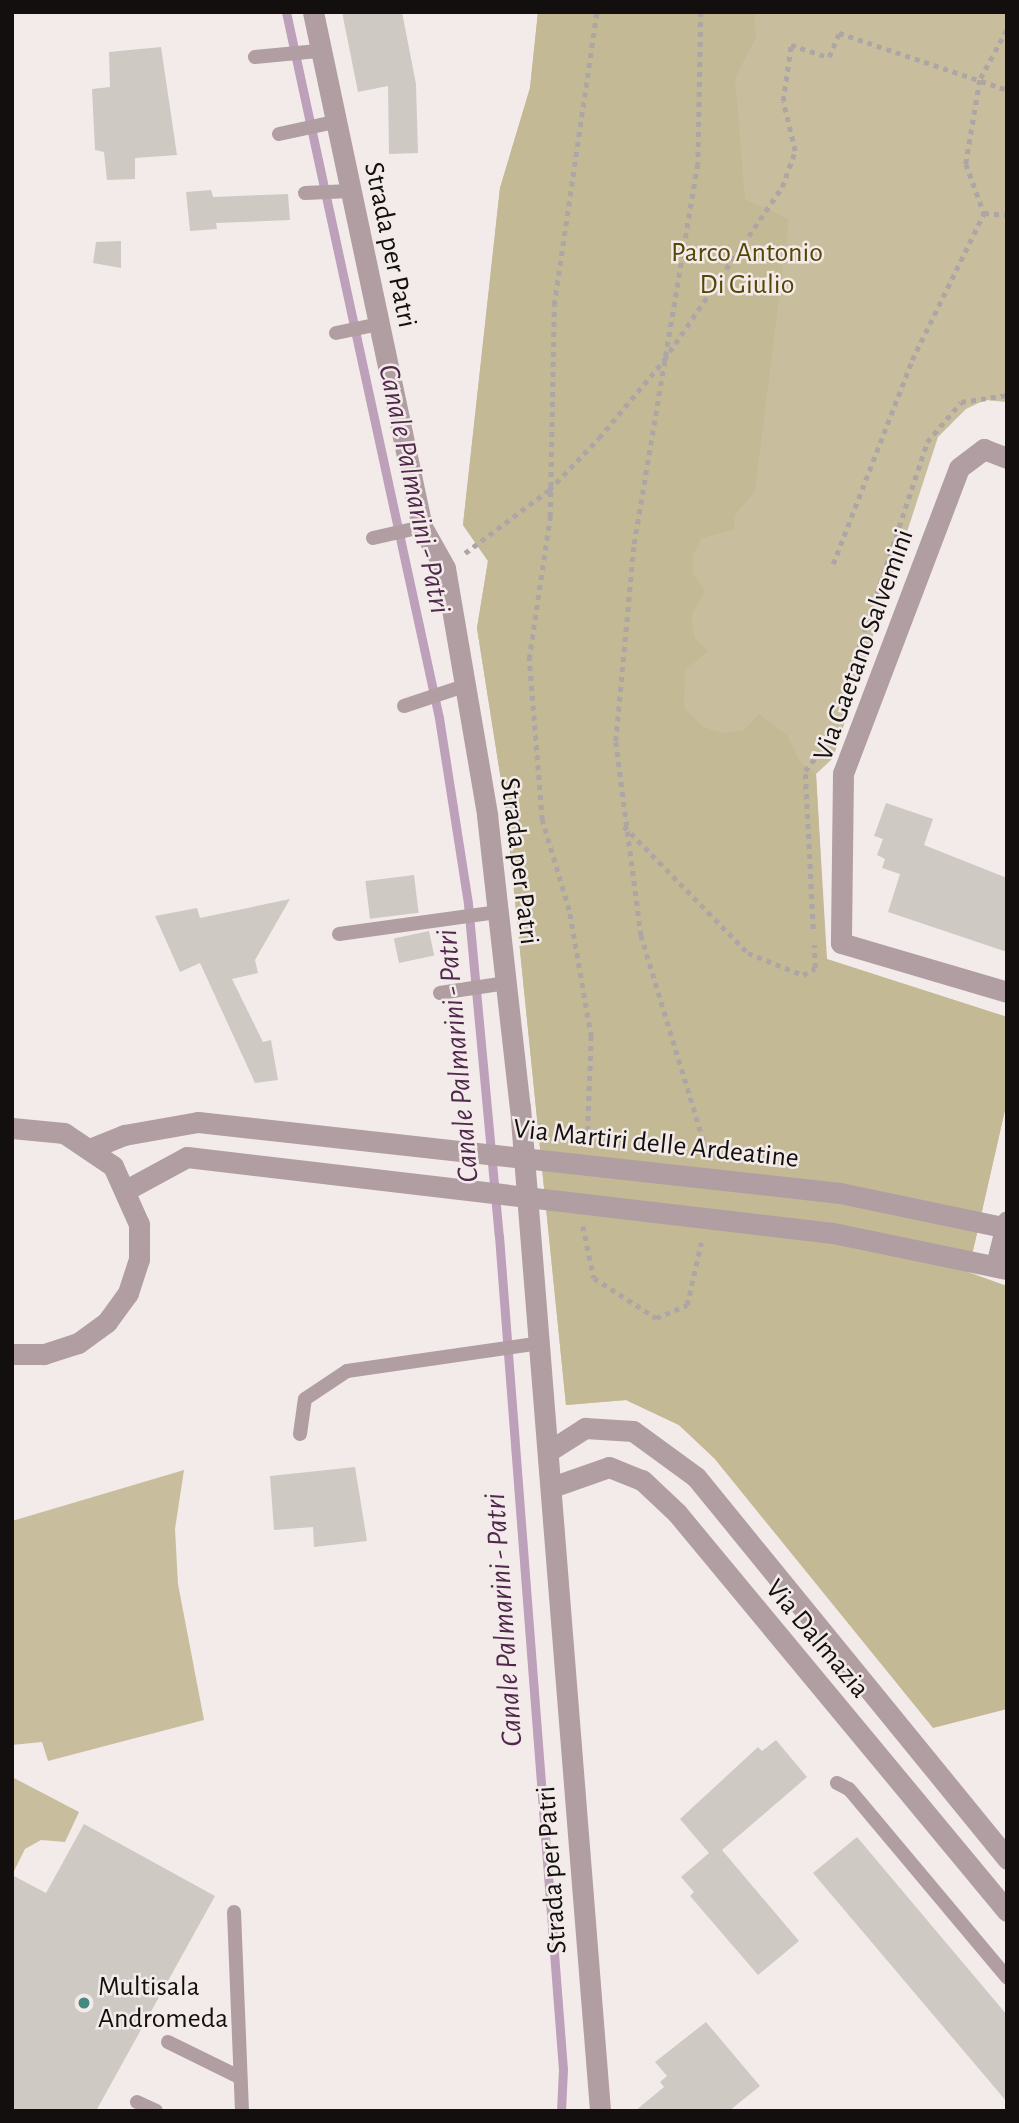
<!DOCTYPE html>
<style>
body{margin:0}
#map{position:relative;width:1019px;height:2123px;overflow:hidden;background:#f3ebe9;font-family:"Alegreya Sans",sans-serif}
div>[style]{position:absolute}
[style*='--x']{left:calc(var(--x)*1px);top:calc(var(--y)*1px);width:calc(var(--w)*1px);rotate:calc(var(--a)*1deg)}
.green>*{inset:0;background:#c8be9e}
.forest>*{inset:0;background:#c4b995}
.stream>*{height:9px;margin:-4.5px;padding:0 4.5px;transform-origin:4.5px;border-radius:4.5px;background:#bda0b9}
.building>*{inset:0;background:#cfc9c4;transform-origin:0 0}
.path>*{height:4.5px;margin-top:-2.25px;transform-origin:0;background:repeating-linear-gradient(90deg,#ada6a5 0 5px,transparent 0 10px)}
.service>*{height:14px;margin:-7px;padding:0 7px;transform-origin:7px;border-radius:7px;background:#b09ea2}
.minor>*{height:21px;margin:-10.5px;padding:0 10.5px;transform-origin:10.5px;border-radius:10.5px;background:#b09ea2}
.tertiary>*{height:21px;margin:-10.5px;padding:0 10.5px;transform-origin:10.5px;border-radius:10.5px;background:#b09ea2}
.dots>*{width:19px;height:19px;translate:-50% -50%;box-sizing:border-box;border:4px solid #f3ebe9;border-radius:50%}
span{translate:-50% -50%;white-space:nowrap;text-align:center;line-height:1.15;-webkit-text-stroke:5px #f3ebe9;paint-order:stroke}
.street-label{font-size:28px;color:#120f0e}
.park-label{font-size:28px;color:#564604}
.poi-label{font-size:28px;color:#120f0e}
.left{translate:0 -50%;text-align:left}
.water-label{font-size:30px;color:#50284c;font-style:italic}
.frame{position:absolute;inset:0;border:14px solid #120f0e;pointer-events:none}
</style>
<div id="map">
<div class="green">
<i style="clip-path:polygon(538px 12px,1007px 12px,1007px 402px,985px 400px,966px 409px,938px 437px,833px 758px,816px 774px,826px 959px,1007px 1017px,1007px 1101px,968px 1273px,714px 1458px,679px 1425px,626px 1400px,566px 1405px,506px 812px,477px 628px,488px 561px,463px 525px,500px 188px,530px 88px)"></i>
<i style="clip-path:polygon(184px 1470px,175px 1529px,178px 1584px,204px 1720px,48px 1761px,42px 1742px,12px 1745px,12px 1521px)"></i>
<i style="clip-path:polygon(12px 1777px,79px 1812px,65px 1842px,41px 1840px,25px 1849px,13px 1873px)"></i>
</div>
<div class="forest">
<i style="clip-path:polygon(538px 12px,754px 12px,756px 37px,735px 78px,745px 199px,789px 219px,755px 491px,735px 515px,734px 530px,702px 538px,693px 556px,693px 574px,705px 590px,691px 617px,695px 638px,708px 651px,685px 671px,684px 708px,703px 727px,723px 733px,744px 730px,759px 714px,787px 735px,800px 762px,816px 774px,827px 959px,1007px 1017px,1007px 1101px,968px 1272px,1007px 1286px,1007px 1709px,933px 1728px,714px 1458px,679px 1425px,626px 1400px,566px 1405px,506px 812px,477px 628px,488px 561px,463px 525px,500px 188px,530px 88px)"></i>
</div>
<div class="stream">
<i style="--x:286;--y:12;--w:722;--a:77.77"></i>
<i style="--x:439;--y:718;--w:188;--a:81.1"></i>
<i style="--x:468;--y:904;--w:333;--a:84.7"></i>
<i style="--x:499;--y:1236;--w:835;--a:85.61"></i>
<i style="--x:563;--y:2069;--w:42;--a:92.7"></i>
</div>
<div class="building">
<i style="clip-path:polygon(342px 12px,402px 12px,416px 84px,418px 153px,389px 154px,388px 86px,358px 92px)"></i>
<i style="clip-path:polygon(161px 47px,177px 155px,135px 158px,135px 179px,107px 180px,104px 152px,95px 150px,92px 89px,110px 87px,109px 52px)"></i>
<i style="clip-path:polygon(211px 190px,213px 197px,288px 194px,290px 220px,216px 223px,217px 229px,190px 231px,186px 192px)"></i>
<i style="clip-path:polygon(121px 241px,121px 268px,93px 263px,96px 242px)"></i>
<i style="clip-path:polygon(886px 803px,933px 819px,924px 845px,1007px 878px,1007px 952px,888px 912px,900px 874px,882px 868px,885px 859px,877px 855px,883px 839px,874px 836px)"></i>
<i style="left:414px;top:875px;width:38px;height:49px;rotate:83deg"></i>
<i style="clip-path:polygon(290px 899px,255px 960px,258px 973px,232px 979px,263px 1042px,271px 1040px,278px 1080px,255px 1083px,200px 963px,180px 972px,155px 916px,197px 908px,200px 918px)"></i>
<i style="left:429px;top:931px;width:25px;height:36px;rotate:78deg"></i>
<i style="clip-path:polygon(355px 1467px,367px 1541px,314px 1547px,313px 1527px,274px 1530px,270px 1476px)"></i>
<i style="clip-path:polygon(776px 1740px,807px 1777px,722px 1850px,799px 1941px,758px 1975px,690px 1896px,694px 1892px,681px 1877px,709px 1853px,680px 1819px,758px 1747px,762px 1751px)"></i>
<i style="clip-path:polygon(84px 1824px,215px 1896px,96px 2111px,12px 2111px,12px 1875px,46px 1893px)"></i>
<i style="clip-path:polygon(857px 1837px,1007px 2015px,1007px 2102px,813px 1873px)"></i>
<i style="clip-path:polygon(706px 2022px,760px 2086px,729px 2111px,635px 2111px,664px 2087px,660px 2082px,667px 2076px,655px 2062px)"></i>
</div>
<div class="path">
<i style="--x:701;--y:12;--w:152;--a:91.1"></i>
<i style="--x:698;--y:164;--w:388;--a:99.5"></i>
<i style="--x:634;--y:547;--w:196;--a:95.3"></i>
<i style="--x:616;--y:742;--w:195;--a:82.6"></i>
<i style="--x:641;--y:935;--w:230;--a:73.1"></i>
<i style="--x:1007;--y:30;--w:57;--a:118.4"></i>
<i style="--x:980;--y:80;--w:85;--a:99.5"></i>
<i style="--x:966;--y:164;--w:52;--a:69.8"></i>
<i style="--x:984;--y:213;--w:23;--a:5"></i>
<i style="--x:465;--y:553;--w:105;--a:-36.9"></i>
<i style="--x:549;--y:490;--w:72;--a:-46.1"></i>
<i style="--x:599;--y:438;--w:102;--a:-50.2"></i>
<i style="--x:664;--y:360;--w:209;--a:-55.7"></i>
<i style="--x:782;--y:187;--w:38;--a:-70"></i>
<i style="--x:795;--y:151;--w:51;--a:-103.5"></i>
<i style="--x:783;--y:101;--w:57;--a:-81.9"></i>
<i style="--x:791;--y:45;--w:40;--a:18"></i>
<i style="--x:829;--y:57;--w:26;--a:-67"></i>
<i style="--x:839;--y:33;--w:177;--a:18.7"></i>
<i style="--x:833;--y:564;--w:219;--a:-68.8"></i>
<i style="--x:912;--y:360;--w:164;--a:-63.9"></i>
<i style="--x:842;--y:698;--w:270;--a:-71.6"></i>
<i style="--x:927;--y:442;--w:52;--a:-49.6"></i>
<i style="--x:961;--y:402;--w:47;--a:-8.7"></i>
<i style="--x:624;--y:826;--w:177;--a:45.7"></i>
<i style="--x:748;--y:953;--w:59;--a:21.8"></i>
<i style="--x:803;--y:975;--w:14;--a:-30"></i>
<i style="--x:815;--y:968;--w:23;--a:-92"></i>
<i style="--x:813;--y:929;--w:158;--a:-92.9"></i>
<i style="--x:805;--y:771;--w:28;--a:-52"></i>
<i style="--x:587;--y:1141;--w:104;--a:-87.8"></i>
<i style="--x:591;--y:1037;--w:129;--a:-99.8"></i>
<i style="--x:569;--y:910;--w:94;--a:-106.7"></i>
<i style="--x:542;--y:820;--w:162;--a:-94.6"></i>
<i style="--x:529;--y:659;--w:144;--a:-81.6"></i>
<i style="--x:550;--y:517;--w:212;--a:-88.9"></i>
<i style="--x:554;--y:305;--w:296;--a:-81.7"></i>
<i style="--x:583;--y:1226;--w:53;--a:78.1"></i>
<i style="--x:594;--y:1278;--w:74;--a:32.8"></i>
<i style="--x:656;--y:1318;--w:34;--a:-23"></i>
<i style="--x:687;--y:1305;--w:64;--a:-77.3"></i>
</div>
<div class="service">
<i style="--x:255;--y:57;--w:63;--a:-5.4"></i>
<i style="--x:279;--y:134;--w:56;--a:-12.3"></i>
<i style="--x:305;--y:193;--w:45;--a:-2.5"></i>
<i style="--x:336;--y:333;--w:44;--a:-11.8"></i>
<i style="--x:373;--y:538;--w:50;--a:-12.7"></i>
<i style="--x:404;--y:706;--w:63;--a:-18.4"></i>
<i style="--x:339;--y:934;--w:161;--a:-7.9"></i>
<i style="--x:440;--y:993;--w:67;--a:-8.6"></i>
<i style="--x:300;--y:1434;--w:35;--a:-82"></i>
<i style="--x:305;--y:1399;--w:50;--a:-33.7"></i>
<i style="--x:347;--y:1371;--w:190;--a:-8.2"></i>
<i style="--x:837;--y:1783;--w:13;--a:27"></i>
<i style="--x:849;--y:1789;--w:246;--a:50"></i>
<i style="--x:234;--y:1912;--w:199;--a:87.7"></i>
<i style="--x:168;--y:2042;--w:79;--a:26.2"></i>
<i style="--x:137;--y:2102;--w:21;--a:25"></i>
</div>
<div class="minor">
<i style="--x:313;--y:12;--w:526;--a:78.05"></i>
<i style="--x:422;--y:527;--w:47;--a:60.7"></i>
<i style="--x:445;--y:568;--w:251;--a:80.3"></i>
<i style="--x:487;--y:815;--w:294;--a:83.6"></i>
<i style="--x:520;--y:1107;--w:1007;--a:85.44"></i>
<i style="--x:1007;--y:458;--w:25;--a:-159"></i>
<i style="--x:984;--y:449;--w:31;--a:143"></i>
<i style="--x:959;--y:468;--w:326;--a:110.8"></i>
<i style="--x:843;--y:773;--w:170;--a:90.7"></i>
<i style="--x:841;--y:943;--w:173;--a:16.4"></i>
<i style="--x:996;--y:1265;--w:45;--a:-76"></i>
<i style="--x:549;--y:1451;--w:43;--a:-32.6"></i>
<i style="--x:585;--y:1428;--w:48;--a:3.6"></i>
<i style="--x:633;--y:1431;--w:78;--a:36.1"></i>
<i style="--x:696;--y:1477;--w:493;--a:50.8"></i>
<i style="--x:552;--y:1487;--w:60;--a:-19.3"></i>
<i style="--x:609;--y:1467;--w:35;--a:22"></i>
<i style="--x:642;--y:1480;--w:48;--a:43.3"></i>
<i style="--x:677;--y:1513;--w:517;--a:50.34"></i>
</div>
<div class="tertiary">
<i style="--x:12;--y:1128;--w:52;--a:5.5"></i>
<i style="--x:64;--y:1133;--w:59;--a:34"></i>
<i style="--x:113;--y:1166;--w:64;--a:65.9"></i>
<i style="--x:139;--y:1224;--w:35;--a:90"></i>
<i style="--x:139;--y:1259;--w:36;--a:108"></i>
<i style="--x:128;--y:1293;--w:36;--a:126"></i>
<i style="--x:107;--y:1322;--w:36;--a:144"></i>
<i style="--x:78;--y:1343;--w:36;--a:162"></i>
<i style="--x:44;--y:1354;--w:32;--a:180"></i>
<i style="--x:92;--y:1148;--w:35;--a:-22"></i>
<i style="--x:124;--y:1135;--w:75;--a:-10"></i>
<i style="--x:198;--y:1122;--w:646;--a:6.31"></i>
<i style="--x:840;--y:1193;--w:171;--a:11.8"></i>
<i style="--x:128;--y:1189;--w:67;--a:-28.5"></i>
<i style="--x:187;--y:1157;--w:650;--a:6.71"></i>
<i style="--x:833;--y:1233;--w:178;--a:11.7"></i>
</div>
<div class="dots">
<i style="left:84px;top:2003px;background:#448a81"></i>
</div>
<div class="street-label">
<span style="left:390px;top:245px;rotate:78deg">Strada per Patri</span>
<span style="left:864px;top:645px;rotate:-70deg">Via Gaetano Salvemini</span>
<span style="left:519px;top:861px;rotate:83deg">Strada per Patri</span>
<span style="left:656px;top:1144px;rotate:6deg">Via Martiri delle Ardeatine</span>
<span style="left:817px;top:1639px;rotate:50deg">Via Dalmazia</span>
<span style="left:552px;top:1870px;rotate:-94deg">Strada per Patri</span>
</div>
<div class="park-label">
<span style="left:747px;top:269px">Parco Antonio<br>Di Giulio</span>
</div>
<div class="poi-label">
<span class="left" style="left:98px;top:2003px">Multisala<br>Andromeda</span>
</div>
<div class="water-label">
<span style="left:414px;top:489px;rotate:78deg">Canale Palmarini - Patri</span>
<span style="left:458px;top:1056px;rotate:-95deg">Canale Palmarini - Patri</span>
<span style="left:504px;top:1620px;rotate:-94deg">Canale Palmarini - Patri</span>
</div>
<div class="frame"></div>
</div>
